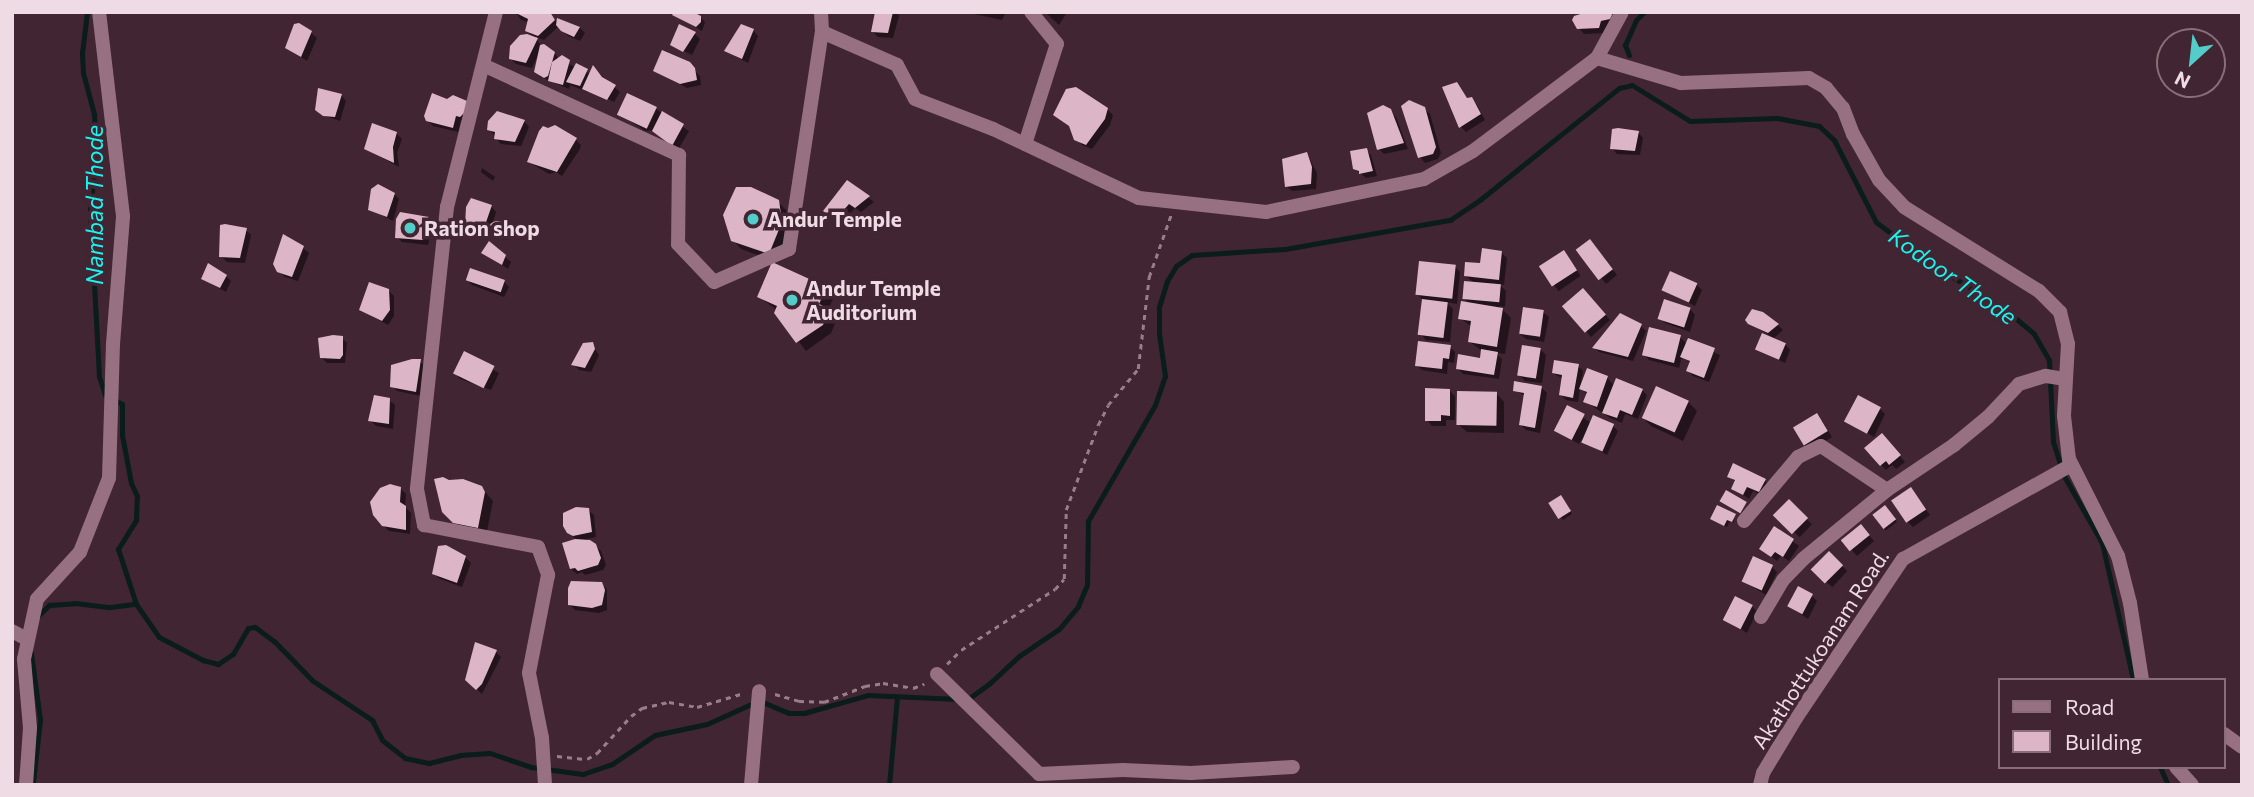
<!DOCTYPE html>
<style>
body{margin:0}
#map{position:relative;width:2254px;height:797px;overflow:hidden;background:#422532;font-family:Commissioner,sans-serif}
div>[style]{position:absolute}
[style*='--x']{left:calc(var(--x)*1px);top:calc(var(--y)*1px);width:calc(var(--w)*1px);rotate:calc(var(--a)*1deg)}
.shadow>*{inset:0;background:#0007;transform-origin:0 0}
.stream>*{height:5px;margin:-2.5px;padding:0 2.5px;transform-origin:2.5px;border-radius:2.5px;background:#0a1c1b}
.building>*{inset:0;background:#dcb6c6;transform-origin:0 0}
.round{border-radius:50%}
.path>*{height:2.5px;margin-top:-1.25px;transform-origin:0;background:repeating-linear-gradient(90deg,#977e89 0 5px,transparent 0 10px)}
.minor>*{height:14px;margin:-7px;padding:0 7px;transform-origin:7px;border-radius:7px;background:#977181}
.dots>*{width:19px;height:19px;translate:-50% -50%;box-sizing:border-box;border:4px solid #422532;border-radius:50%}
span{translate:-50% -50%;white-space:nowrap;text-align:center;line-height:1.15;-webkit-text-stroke:7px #422532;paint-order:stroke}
.poi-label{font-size:21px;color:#efdbe3;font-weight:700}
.left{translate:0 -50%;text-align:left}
.street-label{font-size:21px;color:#efdbe3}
.water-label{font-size:23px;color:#19f4ef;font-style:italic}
.frame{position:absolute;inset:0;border:14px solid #efdbe3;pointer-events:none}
.legend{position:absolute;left:1998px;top:678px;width:228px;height:91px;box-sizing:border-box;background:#422532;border:2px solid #876e79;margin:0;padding:9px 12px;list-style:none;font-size:21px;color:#efdbe3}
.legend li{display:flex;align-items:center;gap:14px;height:35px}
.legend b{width:35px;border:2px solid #876e79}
.north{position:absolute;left:2156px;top:28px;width:70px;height:70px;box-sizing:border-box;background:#422532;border:2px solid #876e79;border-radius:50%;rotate:207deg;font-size:19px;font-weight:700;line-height:28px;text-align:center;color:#efdbe3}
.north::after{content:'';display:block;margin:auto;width:24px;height:32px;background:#53cdc9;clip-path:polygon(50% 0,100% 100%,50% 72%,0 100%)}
</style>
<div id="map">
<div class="shadow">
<i style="clip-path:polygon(516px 12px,552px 16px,558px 23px,580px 28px,585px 33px,580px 41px,568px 36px,559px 26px,544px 40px,535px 37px,542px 47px,551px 49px,559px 59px,575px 67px,591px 74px,593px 68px,620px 92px,614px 102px,588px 89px,588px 92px,570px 85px,569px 89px,541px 77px,536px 72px,538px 55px,532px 68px,516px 64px,511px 59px,536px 39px,527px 31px,529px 22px,521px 20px)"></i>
<i style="clip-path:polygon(877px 12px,896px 12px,899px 16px,893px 38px,878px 37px,873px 32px)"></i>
<i style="clip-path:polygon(965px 12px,1006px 12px,1002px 20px)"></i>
<i style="clip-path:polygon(1045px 12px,1067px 12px,1059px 25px)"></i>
<i style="clip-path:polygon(1590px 12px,1615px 14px,1604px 33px,1584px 34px,1579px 28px)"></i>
<i style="clip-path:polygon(675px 15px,700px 17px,705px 22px,702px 31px)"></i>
<i style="clip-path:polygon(753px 30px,758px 36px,748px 63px,726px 51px)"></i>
<i style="clip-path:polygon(311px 33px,317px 38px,307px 61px,287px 48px)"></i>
<i style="clip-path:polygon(694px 33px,700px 39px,692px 55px,672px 45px)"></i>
<i style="clip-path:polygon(694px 70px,700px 76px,701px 85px,687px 88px,655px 71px)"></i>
<i style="clip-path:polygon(1462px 90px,1468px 100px,1477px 105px,1485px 120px,1466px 132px,1461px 127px)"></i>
<i style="clip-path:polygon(341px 95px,346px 101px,340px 121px,322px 115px)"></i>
<i style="clip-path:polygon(448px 101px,466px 103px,466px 122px,461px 120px,458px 132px,433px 126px,428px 121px)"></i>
<i style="clip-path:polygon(1414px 102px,1430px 114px,1441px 153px,1438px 159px,1425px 163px,1420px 157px,1403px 107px)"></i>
<i style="clip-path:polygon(656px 109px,689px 131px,678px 150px,654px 130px,645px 131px,620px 114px)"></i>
<i style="clip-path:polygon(1107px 109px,1113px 115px,1110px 125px,1092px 149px,1082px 145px,1071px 128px,1055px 115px)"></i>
<i style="clip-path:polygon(1390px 111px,1396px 117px,1408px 149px,1384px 154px,1379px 149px)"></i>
<i style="clip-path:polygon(524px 121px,529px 127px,521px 146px,501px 144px,489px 129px)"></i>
<i style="clip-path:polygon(1638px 132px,1643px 138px,1640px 155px,1617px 154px,1612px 148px)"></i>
<i style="clip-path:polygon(396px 133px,402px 139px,397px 153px,399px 167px,366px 149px)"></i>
<i style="clip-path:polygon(575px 139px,581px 145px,580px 149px,562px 176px,556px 172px,549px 174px,529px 162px)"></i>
<i style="clip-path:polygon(1366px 150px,1371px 155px,1377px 176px,1366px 178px,1354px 168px)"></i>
<i style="clip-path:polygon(1307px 154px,1317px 173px,1316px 189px,1292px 191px,1286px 186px)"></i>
<i style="clip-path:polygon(482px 168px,495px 177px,493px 181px,481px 172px)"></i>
<i style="clip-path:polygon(847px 182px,874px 202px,861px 212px,855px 208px,841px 224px,830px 216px)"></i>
<i style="clip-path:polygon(394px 194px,399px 199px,393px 221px,370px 209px)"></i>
<i style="clip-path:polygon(778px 202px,787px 211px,790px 232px,777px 262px,741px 249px,733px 240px)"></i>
<i style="clip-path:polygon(491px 206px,496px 212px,493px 222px,508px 228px,505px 240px,472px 230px,467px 225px)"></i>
<i style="clip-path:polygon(401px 214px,428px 219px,433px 224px,428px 245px,402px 242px,397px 237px,395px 231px)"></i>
<i style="clip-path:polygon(246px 230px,251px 235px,245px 263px,227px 262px,221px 256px)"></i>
<i style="clip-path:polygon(1595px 247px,1617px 275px,1606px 284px,1579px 250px)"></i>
<i style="clip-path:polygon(303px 248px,309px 253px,298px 281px,285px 277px,279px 271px)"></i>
<i style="clip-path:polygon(1501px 252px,1507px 258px,1504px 285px,1499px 284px,1506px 291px,1505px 307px,1499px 306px,1511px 318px,1505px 354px,1496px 353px,1502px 359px,1499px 379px,1463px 374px,1458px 369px,1481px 360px,1482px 351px,1470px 342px,1472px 327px,1460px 318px,1471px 305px,1464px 298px,1474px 283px,1466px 276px)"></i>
<i style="left:1564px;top:252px;width:29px;height:27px;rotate:55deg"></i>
<i style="clip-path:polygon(484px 253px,505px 257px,511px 262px,508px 269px)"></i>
<i style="clip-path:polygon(1455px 267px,1460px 272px,1457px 304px,1446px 302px,1453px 309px,1450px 342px,1426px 340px,1421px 334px,1423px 300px,1417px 294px)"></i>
<i style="clip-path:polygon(226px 276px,231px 281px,226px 292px,203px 279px)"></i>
<i style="clip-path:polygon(467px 280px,504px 282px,509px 287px,504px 297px,472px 285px)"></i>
<i style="clip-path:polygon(1696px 284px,1702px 290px,1695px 306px,1664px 290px)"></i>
<i style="clip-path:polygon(826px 289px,834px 297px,828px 310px,837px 319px,831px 333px,806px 351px,776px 312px,777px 310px,759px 297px)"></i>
<i style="clip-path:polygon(388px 290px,394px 296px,394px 316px,388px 325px,361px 310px)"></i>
<i style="clip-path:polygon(1588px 295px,1610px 320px,1591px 337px,1586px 331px)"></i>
<i style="clip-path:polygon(1690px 309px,1695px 315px,1690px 332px,1665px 323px,1659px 318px)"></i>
<i style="clip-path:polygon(1753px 311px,1778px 325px,1783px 330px,1774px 338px,1752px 325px)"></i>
<i style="clip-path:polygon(1543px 312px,1549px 317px,1544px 342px,1526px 339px,1520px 334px)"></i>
<i style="clip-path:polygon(1641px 326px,1646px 331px,1633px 361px,1599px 352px,1594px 347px)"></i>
<i style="clip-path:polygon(1680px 337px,1687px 344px,1689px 340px,1720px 355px,1709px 382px,1693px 376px,1688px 371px,1691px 363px,1682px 356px,1679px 368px,1649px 360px,1644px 354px)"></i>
<i style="clip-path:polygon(342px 338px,347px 343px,345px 363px,327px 363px,321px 357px)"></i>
<i style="clip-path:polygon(592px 344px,599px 355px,591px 372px,579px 370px,574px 365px)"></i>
<i style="clip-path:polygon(1785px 344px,1790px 350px,1785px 363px,1757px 349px)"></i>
<i style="clip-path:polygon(1450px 347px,1455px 352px,1454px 363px,1448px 362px,1447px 374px,1422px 370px,1416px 365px)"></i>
<i style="clip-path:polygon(1541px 350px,1546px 355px,1542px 383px,1525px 381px,1519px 375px)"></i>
<i style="clip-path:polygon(465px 354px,499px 373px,491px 390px,460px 379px,455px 373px)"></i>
<i style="clip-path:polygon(420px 361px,425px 367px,421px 396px,397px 391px,392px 386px)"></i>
<i style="clip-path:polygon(1578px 366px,1583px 371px,1581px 383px,1607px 378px,1615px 386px,1642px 390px,1647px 395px,1638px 419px,1625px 414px,1622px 423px,1610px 418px,1585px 401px,1588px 395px,1580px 388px,1578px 402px,1566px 400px,1561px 395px,1563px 379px,1553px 373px)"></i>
<i style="clip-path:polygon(1541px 387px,1547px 393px,1540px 433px,1526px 430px,1521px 425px,1525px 396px,1515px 390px)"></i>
<i style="clip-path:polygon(1450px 391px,1455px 396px,1455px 420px,1446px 420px,1446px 426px,1432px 426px,1427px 420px)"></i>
<i style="clip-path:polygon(1496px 393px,1504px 402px,1504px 433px,1467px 432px,1458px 424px)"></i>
<i style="clip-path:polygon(389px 400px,395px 405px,393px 429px,376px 426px,370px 420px)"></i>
<i style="clip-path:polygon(1688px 402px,1697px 411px,1683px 441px,1651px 426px,1643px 418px)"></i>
<i style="clip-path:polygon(1567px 407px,1591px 423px,1612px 425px,1618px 431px,1607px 455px,1581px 440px,1579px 444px,1557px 431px)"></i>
<i style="clip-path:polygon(1880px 409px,1885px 414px,1874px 437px,1847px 421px)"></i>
<i style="clip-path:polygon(1822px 421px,1832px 437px,1810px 450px,1805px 445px)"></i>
<i style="clip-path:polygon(1887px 441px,1905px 462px,1896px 469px,1892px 465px,1886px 470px,1881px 465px)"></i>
<i style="clip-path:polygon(1729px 476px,1764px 480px,1770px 486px,1764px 496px,1753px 491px,1749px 499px,1733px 488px,1736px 482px)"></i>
<i style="clip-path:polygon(481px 487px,493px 501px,486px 536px,464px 531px,444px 511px)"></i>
<i style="clip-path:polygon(400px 488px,406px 494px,405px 507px,411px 513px,410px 534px,389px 531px,383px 525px)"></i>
<i style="clip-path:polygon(1911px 489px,1930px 515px,1913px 527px,1908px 522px)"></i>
<i style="clip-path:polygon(1563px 499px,1572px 514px,1563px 520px,1561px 518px)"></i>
<i style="left:1789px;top:502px;width:32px;height:18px;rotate:44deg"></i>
<i style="left:1885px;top:507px;width:19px;height:14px;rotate:51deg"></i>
<i style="clip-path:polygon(588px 510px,594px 515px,596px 537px,587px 539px,601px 551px,606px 565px,603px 570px,585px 575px,582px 572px,577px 574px,571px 569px,576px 540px,569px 532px)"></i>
<i style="clip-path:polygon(1734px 516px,1734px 523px,1730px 521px,1727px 527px,1714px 521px)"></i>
<i style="clip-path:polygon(1775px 529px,1799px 546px,1789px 561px,1781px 556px,1777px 561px,1761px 549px)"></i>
<i style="clip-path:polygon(1866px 532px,1874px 541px,1857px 556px,1852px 550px)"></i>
<i style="left:1829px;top:554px;width:25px;height:22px;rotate:43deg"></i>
<i style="clip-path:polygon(465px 557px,471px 563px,462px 587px,440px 579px,434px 574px)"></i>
<i style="clip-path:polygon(1772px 567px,1777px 572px,1766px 595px,1743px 581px)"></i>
<i style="clip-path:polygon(601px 584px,607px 589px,607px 610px,599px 613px,575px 610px,569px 604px)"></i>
<i style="clip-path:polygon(1811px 595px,1817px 601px,1808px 619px,1790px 607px)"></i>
<i style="clip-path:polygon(1752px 606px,1757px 612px,1747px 633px,1725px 619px)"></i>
<i style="clip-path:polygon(496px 652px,501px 657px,482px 694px,467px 680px)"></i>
</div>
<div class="stream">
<i style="--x:1629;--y:55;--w:11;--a:-112"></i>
<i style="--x:1625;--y:45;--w:27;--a:-66"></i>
<i style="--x:1636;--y:20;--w:11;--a:-45"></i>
<i style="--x:136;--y:604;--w:40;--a:55.1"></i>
<i style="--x:159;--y:637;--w:50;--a:27.6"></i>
<i style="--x:203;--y:660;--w:16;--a:15"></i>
<i style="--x:218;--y:664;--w:18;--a:-34"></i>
<i style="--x:233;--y:654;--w:30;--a:-60"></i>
<i style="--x:248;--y:628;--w:7;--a:-8"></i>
<i style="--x:255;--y:627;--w:25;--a:37"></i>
<i style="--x:275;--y:642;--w:54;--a:45.7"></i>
<i style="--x:313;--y:681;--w:71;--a:33.5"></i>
<i style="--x:372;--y:720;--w:22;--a:63"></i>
<i style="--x:382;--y:740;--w:29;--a:38"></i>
<i style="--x:405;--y:758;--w:25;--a:12"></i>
<i style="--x:429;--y:763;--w:32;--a:-14"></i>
<i style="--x:460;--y:755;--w:30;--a:-4"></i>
<i style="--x:490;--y:753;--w:43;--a:18.9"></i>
<i style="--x:531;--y:767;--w:52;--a:7.7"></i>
<i style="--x:583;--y:774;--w:31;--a:-19"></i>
<i style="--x:612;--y:764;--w:52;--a:-34"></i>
<i style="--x:655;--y:735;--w:53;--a:-11.9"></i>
<i style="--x:707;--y:724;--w:46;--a:-24.3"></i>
<i style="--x:749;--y:705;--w:16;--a:-7"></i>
<i style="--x:765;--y:703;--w:26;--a:23"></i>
<i style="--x:789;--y:713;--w:15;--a:0"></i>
<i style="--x:804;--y:713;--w:66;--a:-15.7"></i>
<i style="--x:868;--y:695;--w:90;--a:2.5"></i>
<i style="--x:38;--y:616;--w:16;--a:-45"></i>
<i style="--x:49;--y:605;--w:26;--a:-4"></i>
<i style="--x:75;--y:603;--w:35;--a:7"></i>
<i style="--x:110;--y:607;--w:26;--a:-7"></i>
<i style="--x:136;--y:604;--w:58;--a:-108.1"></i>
<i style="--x:118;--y:549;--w:34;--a:-58"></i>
<i style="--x:136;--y:520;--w:24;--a:-88"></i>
<i style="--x:137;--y:496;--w:14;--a:-115"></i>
<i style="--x:131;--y:483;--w:49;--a:-100.6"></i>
<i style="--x:122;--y:435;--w:31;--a:-90"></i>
<i style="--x:122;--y:404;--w:19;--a:-152"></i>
<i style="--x:105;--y:395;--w:20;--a:-108"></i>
<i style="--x:99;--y:376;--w:168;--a:-93.1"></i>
<i style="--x:90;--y:208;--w:52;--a:-83.4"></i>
<i style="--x:96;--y:156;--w:42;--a:-92.7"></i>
<i style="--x:94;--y:114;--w:42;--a:-105"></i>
<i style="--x:83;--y:73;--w:20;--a:-93"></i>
<i style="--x:82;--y:53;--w:41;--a:-83"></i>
<i style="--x:31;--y:653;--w:68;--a:82.3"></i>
<i style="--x:40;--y:720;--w:62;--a:96.4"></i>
<i style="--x:968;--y:699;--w:27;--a:-36"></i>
<i style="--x:990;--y:683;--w:40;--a:-43"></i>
<i style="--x:1019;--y:656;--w:48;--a:-34"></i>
<i style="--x:1059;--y:629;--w:30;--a:-50"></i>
<i style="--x:1078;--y:606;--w:23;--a:-67"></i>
<i style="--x:1087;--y:585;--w:64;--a:-89.1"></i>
<i style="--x:1088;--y:521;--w:134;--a:-60"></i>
<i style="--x:1155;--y:405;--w:31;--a:-71"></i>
<i style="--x:1165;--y:376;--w:42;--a:-98.1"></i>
<i style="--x:1159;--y:334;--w:27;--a:-90"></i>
<i style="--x:1159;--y:307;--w:27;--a:-73"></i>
<i style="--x:1167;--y:281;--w:17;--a:-59"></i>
<i style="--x:1176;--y:266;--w:19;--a:-35"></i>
<i style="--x:1192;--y:255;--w:93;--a:-3.7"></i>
<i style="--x:1285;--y:249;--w:168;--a:-10"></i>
<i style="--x:1450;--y:220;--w:37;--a:-34"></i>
<i style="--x:1481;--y:199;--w:177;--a:-38.8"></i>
<i style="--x:1619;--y:88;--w:13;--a:-13"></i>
<i style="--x:1632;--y:85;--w:68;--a:31.8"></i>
<i style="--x:1690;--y:121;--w:87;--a:-2"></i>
<i style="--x:1777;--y:118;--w:43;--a:10.8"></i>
<i style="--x:1819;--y:126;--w:21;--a:43"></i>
<i style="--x:1834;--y:140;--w:92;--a:62.9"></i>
<i style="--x:1876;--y:222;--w:68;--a:37.2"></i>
<i style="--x:1930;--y:263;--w:91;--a:31.9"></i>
<i style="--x:2007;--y:311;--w:35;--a:40"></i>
<i style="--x:2034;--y:334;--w:30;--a:60"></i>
<i style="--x:2049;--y:360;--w:82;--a:87.2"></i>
<i style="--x:2053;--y:442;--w:36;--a:72"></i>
<i style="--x:2064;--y:476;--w:77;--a:60.4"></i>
<i style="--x:2102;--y:543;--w:140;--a:77.2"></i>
<i style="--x:2160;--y:767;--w:20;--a:66"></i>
<i style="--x:889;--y:785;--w:88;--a:-84.8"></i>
</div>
<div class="building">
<i style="clip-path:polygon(514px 12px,550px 12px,555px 20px,538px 36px,525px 31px,528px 19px)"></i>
<i style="clip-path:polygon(674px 12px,693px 12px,701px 16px,701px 22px,696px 27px,672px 15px)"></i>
<i style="clip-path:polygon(875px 12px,893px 12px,888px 33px,871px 32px)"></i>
<i style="clip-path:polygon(1587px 12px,1611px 12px,1612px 15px,1610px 19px,1601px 21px,1599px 28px,1577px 29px,1572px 20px,1574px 16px)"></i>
<i style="clip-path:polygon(557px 18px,580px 27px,574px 37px,561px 31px,556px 25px)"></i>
<i style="clip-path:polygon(299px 23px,312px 31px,301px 57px,285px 48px,294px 24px)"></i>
<i style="clip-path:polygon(679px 24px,696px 32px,683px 52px,670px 45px)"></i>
<i style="clip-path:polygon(741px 24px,754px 29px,742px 59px,724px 51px)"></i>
<i style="clip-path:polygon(527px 34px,538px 38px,526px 63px,509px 59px,510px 46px,520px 35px)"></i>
<i style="clip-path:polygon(544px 44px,555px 52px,548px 76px,544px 78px,534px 72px,540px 45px)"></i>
<i style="clip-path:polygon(662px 50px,690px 62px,695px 68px,697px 80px,680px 84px,653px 71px)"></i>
<i style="clip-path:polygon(562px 55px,570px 60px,563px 85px,548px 81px,552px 62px)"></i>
<i style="clip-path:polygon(576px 63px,588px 69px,580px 86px,566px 82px)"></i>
<i style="clip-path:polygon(593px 65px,602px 77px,616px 85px,607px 100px,582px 89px)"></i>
<i style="clip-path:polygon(1457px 82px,1467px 98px,1472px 97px,1481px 114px,1459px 128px,1442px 87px)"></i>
<i style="clip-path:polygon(1076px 87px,1108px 108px,1105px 119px,1086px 145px,1074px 140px,1069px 126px,1053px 115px,1066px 89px)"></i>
<i style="clip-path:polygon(318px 88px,342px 94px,335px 117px,323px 116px,315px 110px)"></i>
<i style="clip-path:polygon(432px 93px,447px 99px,453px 95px,467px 101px,465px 112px,460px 117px,456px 116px,453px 128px,426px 121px,424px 116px)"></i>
<i style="left:627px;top:93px;width:33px;height:24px;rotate:25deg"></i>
<i style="clip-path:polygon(1409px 100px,1425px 107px,1436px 147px,1433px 154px,1418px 158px,1401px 106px)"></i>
<i style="clip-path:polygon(1383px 105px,1391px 109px,1404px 143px,1377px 150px,1367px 113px)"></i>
<i style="clip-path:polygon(497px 111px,525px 120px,515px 142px,494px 139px,495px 132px,487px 130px,488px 121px)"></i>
<i style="clip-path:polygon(662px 111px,684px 124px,672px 146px,652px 131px)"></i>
<i style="clip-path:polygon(372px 123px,397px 132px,393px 147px,394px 163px,364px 149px)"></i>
<i style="clip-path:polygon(555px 125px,577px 138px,557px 172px,527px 162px,539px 131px,543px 126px,548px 128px)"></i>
<i style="clip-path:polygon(1618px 128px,1639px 131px,1635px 151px,1610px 149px,1612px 129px)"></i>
<i style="clip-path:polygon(1367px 148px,1373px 171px,1359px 174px,1359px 171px,1353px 169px,1350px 151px)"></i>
<i style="clip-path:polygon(1307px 152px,1312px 167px,1311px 184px,1285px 187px,1282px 159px)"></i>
<i style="clip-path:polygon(847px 180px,870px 196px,855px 208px,849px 204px,835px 220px,823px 211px)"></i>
<i style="clip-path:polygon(378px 184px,395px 193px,387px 217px,368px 210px,371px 189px)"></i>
<i style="clip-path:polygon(736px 187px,751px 187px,779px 200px,782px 222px,769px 254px,731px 241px,723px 215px)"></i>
<i style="clip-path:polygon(471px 198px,492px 205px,483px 231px,465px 226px,466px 207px)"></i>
<i style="clip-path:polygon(400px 212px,429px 217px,423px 240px,395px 238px,396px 219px)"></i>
<i class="round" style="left:488px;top:221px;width:18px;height:18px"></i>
<i style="clip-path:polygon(225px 224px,247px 228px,240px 258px,219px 257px,220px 225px)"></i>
<i style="clip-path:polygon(283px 234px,304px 246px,292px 277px,277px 272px,273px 264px)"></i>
<i style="left:1590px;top:239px;width:38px;height:18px;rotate:53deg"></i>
<i style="clip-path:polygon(489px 241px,506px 255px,502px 265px,481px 253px)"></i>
<i style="clip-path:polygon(1482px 248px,1502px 251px,1499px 280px,1464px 276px,1465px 262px,1480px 263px)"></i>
<i style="left:1564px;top:250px;width:24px;height:30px;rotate:57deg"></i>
<i style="left:1419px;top:261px;width:37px;height:34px;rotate:6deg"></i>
<i style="clip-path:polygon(772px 262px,827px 287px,819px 304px,830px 309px,823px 325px,796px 343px,774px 313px,777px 306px,757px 297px)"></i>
<i style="clip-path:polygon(208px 263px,227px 275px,220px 288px,201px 279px)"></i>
<i style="left:470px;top:268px;width:37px;height:13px;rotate:19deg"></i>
<i style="left:1670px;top:271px;width:30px;height:21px;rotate:24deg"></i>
<i style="left:1464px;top:281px;width:37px;height:18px;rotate:5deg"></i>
<i style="clip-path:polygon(369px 282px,389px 289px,390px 310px,382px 321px,359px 310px)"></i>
<i style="left:1583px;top:288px;width:35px;height:28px;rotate:49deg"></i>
<i style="left:1422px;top:299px;width:26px;height:36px;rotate:7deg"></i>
<i style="left:1664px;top:299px;width:28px;height:21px;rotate:18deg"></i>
<i style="clip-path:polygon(1461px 301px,1503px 308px,1497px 347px,1468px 342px,1471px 321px,1458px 319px)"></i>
<i style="left:1523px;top:307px;width:21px;height:27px;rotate:8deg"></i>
<i style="clip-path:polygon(1752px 309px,1763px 312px,1779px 324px,1768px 333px,1748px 324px,1745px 320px)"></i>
<i style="clip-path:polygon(1620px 313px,1642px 324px,1628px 357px,1592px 348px)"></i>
<i style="left:1649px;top:327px;width:33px;height:29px;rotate:14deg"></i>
<i style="left:1762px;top:333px;width:26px;height:18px;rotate:23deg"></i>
<i style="clip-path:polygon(333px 335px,343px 336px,343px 355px,340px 359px,320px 358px,318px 338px)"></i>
<i style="clip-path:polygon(1688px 338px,1715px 348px,1704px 378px,1686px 371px,1690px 361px,1680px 357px)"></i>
<i style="clip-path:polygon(1418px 341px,1451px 345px,1449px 359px,1443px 358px,1442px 369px,1415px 366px)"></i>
<i style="clip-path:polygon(593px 342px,595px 349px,585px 368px,571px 365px,583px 343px)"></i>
<i style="left:1522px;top:345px;width:19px;height:31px;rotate:9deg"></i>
<i style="clip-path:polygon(1481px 349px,1498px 352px,1494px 375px,1456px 369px,1458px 354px,1480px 358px)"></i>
<i style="left:464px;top:351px;width:34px;height:25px;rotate:26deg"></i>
<i style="clip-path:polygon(412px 359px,421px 359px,416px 392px,390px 387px,391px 365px)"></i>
<i style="clip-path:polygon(1554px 360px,1579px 364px,1573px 398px,1559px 395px,1562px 375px,1552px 373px)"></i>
<i style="clip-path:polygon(1587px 368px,1608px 376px,1597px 407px,1583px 402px,1587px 392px,1579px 389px)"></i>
<i style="clip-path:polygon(1616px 378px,1643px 389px,1632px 415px,1620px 410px,1617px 418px,1602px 413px)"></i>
<i style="clip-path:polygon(1514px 381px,1542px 386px,1535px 428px,1519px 425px,1524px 393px,1513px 391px)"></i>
<i style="left:1656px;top:386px;width:36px;height:35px;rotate:24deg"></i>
<i style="clip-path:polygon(1425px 388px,1450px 389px,1450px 416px,1441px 415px,1441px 421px,1425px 421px)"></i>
<i style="left:1457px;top:391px;width:40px;height:34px;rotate:1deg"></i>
<i style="clip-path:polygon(374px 395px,390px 398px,389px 424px,368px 421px)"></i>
<i style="left:1858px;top:395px;width:26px;height:30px;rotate:28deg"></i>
<i style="left:1567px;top:405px;width:20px;height:29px;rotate:27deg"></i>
<i style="left:1817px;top:413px;width:21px;height:28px;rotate:59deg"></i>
<i style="left:1593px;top:415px;width:23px;height:30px;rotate:23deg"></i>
<i style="clip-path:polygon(1882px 433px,1901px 455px,1889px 465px,1886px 461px,1880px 466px,1864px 448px)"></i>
<i style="clip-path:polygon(1733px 463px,1766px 479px,1759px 492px,1747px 487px,1743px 495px,1731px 489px,1735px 480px,1727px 477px)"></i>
<i style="clip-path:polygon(443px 477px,449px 480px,463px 479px,482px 486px,485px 492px,478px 528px,453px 523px,442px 512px,434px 479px)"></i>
<i style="clip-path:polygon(390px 484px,401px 487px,400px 502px,406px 506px,406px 530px,382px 526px,373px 515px,370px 502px,380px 488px)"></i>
<i style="left:1911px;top:487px;width:27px;height:24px;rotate:56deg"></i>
<i style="left:1726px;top:490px;width:24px;height:13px;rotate:30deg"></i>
<i style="left:1561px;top:495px;width:19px;height:15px;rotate:58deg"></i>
<i style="left:1789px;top:499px;width:27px;height:23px;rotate:45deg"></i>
<i style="clip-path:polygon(1717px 505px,1736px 514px,1732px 522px,1727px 520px,1724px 526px,1710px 519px)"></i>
<i style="left:1885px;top:505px;width:18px;height:16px;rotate:52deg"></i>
<i style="clip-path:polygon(576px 507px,589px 508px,592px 532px,573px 536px,567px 533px,563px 526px,563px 513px)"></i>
<i style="left:1861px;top:524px;width:14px;height:26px;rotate:51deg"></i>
<i style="clip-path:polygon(1774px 526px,1794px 539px,1783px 557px,1775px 552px,1771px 557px,1759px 549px)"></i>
<i style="clip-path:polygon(575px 539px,590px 540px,596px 544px,601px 558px,598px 565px,578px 571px,575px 568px,570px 569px,562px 543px)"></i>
<i style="clip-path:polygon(446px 545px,466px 556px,457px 583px,432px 574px,438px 546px)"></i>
<i style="left:1829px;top:551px;width:20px;height:26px;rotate:45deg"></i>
<i style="left:1753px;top:556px;width:22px;height:28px;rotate:24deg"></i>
<i style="clip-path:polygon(571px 581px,602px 582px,605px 590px,602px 605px,592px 608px,568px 605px,568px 588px)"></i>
<i style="left:1798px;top:586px;width:17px;height:23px;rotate:28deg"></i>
<i style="left:1735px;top:596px;width:20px;height:27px;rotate:27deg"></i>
<i style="clip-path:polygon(475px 642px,497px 650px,482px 684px,476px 690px,465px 680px)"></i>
</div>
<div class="path">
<i style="--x:947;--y:664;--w:20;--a:-45"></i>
<i style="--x:961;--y:650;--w:112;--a:-33"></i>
<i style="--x:1055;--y:589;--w:13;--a:-48"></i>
<i style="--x:1064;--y:579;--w:69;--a:-88.3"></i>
<i style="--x:1066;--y:510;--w:91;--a:-69.4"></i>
<i style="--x:1098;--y:425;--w:22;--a:-63"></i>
<i style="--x:1108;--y:405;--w:47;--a:-50.2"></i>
<i style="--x:1138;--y:369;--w:93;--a:-83.2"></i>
<i style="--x:1149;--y:277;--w:66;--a:-70.5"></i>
<i style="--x:775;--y:694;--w:25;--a:16"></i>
<i style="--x:799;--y:701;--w:25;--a:2"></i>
<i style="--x:824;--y:702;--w:44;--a:-21.3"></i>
<i style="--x:865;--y:686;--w:18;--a:-9"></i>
<i style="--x:883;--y:683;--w:30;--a:9"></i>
<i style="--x:913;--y:688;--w:12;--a:-20"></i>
<i style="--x:557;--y:756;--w:30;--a:6"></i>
<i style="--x:587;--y:759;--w:12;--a:-31"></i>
<i style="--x:597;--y:753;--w:50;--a:-47.4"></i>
<i style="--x:631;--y:716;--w:14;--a:-36"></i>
<i style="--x:642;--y:708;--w:28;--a:-13"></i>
<i style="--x:669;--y:702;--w:28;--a:10"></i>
<i style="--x:697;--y:707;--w:49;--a:-16.6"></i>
</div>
<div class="minor">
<i style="--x:496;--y:12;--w:201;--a:104.1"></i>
<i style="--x:447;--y:207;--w:284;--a:96.1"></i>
<i style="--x:417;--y:489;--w:37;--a:79"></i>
<i style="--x:424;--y:525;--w:116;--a:10.9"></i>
<i style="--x:538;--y:547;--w:30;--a:70"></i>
<i style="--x:548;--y:575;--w:100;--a:101"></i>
<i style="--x:529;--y:673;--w:66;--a:78.7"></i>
<i style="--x:542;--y:738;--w:47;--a:86.3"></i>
<i style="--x:821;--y:12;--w:20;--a:87"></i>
<i style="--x:822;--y:32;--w:82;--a:23.7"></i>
<i style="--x:897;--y:65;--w:38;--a:62"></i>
<i style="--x:915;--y:99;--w:84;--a:21"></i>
<i style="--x:993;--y:129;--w:161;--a:25.3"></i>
<i style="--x:1139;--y:198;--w:128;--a:6.3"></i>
<i style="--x:1266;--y:212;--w:161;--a:-11.8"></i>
<i style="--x:1424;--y:179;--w:56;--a:-29.7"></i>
<i style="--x:1473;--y:151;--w:155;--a:-36.9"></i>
<i style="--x:1597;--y:58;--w:88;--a:16.6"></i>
<i style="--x:1681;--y:83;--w:128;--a:-2.2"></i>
<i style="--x:1809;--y:78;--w:20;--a:30"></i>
<i style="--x:1826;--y:88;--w:26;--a:50"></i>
<i style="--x:1843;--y:108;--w:28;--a:69"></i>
<i style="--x:1853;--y:134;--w:53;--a:60.5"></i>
<i style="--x:1879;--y:180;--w:37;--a:47"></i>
<i style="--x:1904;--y:207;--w:159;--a:31.9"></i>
<i style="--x:2039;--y:291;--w:30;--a:45"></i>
<i style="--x:2060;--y:312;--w:33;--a:76"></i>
<i style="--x:2068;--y:344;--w:72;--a:93.2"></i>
<i style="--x:2064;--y:416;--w:43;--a:83.4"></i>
<i style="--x:2069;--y:459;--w:109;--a:63.2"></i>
<i style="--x:2118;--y:556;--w:49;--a:75.7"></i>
<i style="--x:2130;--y:603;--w:78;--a:81.1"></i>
<i style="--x:1597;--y:58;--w:52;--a:-61.5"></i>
<i style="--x:483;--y:65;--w:216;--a:24.7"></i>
<i style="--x:679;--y:155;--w:89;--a:90.6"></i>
<i style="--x:678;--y:244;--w:52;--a:46.5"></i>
<i style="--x:714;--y:282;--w:82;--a:-23.7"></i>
<i style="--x:789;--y:249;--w:219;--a:-81.4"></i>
<i style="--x:1025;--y:144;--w:105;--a:-72.3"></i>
<i style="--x:1057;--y:44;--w:41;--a:-129.1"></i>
<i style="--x:1744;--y:521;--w:84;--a:-49.8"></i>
<i style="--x:1798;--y:457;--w:25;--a:-26"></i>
<i style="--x:1821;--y:446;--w:79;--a:33.7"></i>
<i style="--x:1761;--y:617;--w:43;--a:-59.3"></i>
<i style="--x:1783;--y:580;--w:29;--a:-46"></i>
<i style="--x:1803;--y:559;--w:109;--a:-39.4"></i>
<i style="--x:1887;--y:490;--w:81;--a:-33.9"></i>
<i style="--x:1954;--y:445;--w:44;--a:-39.5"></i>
<i style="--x:1988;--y:417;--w:45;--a:-46.8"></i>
<i style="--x:2019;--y:384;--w:28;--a:-17"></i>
<i style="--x:2046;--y:376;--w:20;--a:9"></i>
<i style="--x:12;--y:631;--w:18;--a:29"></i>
<i style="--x:937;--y:674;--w:143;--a:44.4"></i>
<i style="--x:1039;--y:774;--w:84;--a:-2.7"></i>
<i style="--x:1123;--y:770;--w:68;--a:2.5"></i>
<i style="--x:1191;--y:773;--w:102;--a:-3.4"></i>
<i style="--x:2224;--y:734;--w:22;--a:36"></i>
<i style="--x:2176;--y:767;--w:24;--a:48"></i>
<i style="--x:26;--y:785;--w:57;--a:-86"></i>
<i style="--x:30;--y:728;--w:69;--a:-95"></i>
<i style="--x:24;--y:659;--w:61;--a:-77.8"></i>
<i style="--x:37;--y:599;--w:64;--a:-47.5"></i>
<i style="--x:80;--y:552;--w:79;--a:-68.6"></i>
<i style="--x:109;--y:478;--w:134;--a:-88.3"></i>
<i style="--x:113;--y:344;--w:128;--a:-85.5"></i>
<i style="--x:123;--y:216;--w:205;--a:-96.7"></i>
<i style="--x:751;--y:785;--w:94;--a:-85.1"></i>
<i style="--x:1760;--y:785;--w:12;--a:-76"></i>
<i style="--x:1763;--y:773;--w:64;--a:-59"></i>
<i style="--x:1796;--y:718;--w:192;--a:-56.1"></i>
<i style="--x:1903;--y:559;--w:193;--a:-29.2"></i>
</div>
<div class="dots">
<i style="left:753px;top:219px;background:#53cdc9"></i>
<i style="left:410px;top:228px;background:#53cdc9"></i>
<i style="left:792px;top:300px;background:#53cdc9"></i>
</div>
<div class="poi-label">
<span class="left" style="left:767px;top:219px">Andur Temple</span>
<span class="left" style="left:424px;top:228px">Ration shop</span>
<span class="left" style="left:806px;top:300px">Andur Temple<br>Auditorium</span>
</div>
<div class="street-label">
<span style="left:1820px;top:649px;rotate:-57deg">Akathottukoanam Road.</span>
</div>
<div class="water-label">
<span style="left:94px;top:205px;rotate:-90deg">Nambad Thode</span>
<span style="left:1953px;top:276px;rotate:35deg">Kodoor Thode</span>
</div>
<div class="frame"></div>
<ul class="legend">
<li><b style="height:9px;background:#977181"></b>Road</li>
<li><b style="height:19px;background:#dcb6c6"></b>Building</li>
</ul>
<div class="north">N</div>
</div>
